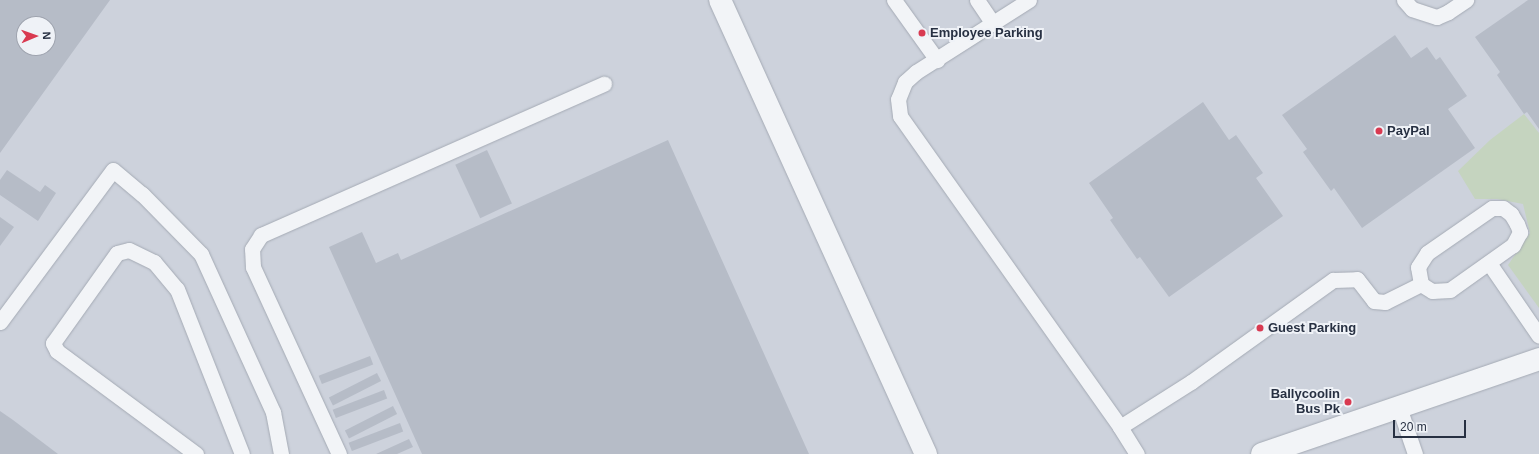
<!DOCTYPE html>
<style>
body{margin:0}
#map{position:relative;width:1539px;height:454px;overflow:hidden;background:#dfe3ea;font-family:Arial,sans-serif}
div>[style]{position:absolute}
[style*='--x']{left:calc(var(--x)*1px);top:calc(var(--y)*1px);width:calc(var(--w)*1px);rotate:calc(var(--a)*1deg)}
.built>*{inset:0;background:#cdd2dc}
.green>*{inset:0;background:#c5d4bf}
.building>*{inset:0;background:#b6bcc7;transform-origin:0 0}
.roads{filter:drop-shadow(0 0 1px #a4aab4) drop-shadow(0 0 1px #a4aab4)}
.lane>*{height:15px;margin:-7.5px;padding:0 7.5px;transform-origin:7.5px;border-radius:7.5px;background:#f2f4f7}
.street>*{height:22px;margin:-11px;padding:0 11px;transform-origin:11px;border-radius:11px;background:#f2f4f7}
.dots>*{width:11px;height:11px;translate:-50% -50%;box-sizing:border-box;border:2px solid #eff2f7;border-radius:50%}
span{translate:-50% -50%;white-space:nowrap;text-align:center;line-height:1.15;-webkit-text-stroke:4px #eff2f7;paint-order:stroke}
.poi-label{font-size:13px;color:#273042;font-weight:700}
.left{translate:0 -50%;text-align:left}
.right{translate:-100% -50%;text-align:right}
.north{position:absolute;left:16px;top:16px;width:40px;height:40px;box-sizing:border-box;background:#eff2f7;border:1px solid #9fa4af;border-radius:50%;rotate:88deg;font-size:11px;font-weight:700;line-height:16px;text-align:center;color:#273042}
.north::after{content:'';display:block;margin:auto;width:14px;height:18px;background:#d93a51;clip-path:polygon(50% 0,100% 100%,50% 72%,0 100%)}
.scale{position:absolute;left:1393px;top:420px;width:73px;height:18px;box-sizing:border-box;border:2px solid #273042;border-top:0;padding-left:5px;font-size:12px;line-height:14px;white-space:nowrap;color:#273042;-webkit-text-stroke:3px #eff2f7;paint-order:stroke}
</style>
<div id="map">
<div class="built">
<i style="clip-path:polygon(evenodd,0 0,1539px 0,1539px 454px,0 454px,0 0,24px 24px,48px 24px,48px 48px,24px 48px,24px 24px)"></i>
</div>
<div class="green">
<i style="clip-path:polygon(1524px 114px,1539px 133px,1539px 308px,1508px 265px,1530px 233px,1523px 204px,1497px 199px,1475px 199px,1458px 171px,1490px 140px)"></i>
</div>
<div class="building">
<i style="clip-path:polygon(evenodd,0 0,110px 0,0 153px,0 0,24px 24px,48px 24px,48px 48px,24px 48px,24px 24px)"></i>
<i style="clip-path:polygon(1528px 0,1539px 0,1539px 129px,1527px 112px,1524px 114px,1497px 75px,1500px 72px,1475px 37px)"></i>
<i style="clip-path:polygon(1395px 35px,1411px 58px,1427px 47px,1436px 60px,1440px 57px,1467px 96px,1448px 109px,1475px 148px,1362px 228px,1334px 188px,1331px 191px,1303px 152px,1307px 149px,1282px 115px)"></i>
<i style="clip-path:polygon(1203px 102px,1229px 140px,1236px 135px,1263px 173px,1256px 178px,1283px 216px,1169px 297px,1140px 257px,1137px 259px,1110px 220px,1113px 218px,1089px 183px)"></i>
<i style="clip-path:polygon(668px 140px,809px 454px,422px 454px,329px 247px,362px 232px,376px 263px,398px 253px,401px 260px)"></i>
<i style="left:487px;top:150px;width:59px;height:35px;rotate:65deg"></i>
<i style="clip-path:polygon(7px 170px,40px 192px,45px 185px,56px 193px,38px 221px,0 195px,0 180px)"></i>
<i style="clip-path:polygon(0 217px,14px 227px,0 246px)"></i>
<i style="left:370px;top:356px;width:9px;height:55px;rotate:69deg"></i>
<i style="left:377px;top:373px;width:9px;height:54px;rotate:63deg"></i>
<i style="left:384px;top:390px;width:9px;height:55px;rotate:69deg"></i>
<i style="left:393px;top:406px;width:9px;height:54px;rotate:63deg"></i>
<i style="clip-path:polygon(0 411px,13px 420px,58px 454px,0 454px)"></i>
<i style="left:400px;top:423px;width:9px;height:55px;rotate:69deg"></i>
<i style="clip-path:polygon(409px 439px,413px 447px,397px 454px,376px 454px)"></i>
</div>
<div class="roads">
<div class="lane">
<i style="--x:894;--y:0;--w:74;--a:54.4"></i>
<i style="--x:977;--y:0;--w:29;--a:56"></i>
<i style="--x:1029;--y:0;--w:134;--a:147.5"></i>
<i style="--x:916;--y:72;--w:15;--a:138"></i>
<i style="--x:905;--y:82;--w:18;--a:112"></i>
<i style="--x:898;--y:99;--w:17;--a:83"></i>
<i style="--x:900;--y:116;--w:381;--a:54.7"></i>
<i style="--x:1120;--y:427;--w:32;--a:58"></i>
<i style="--x:1404;--y:0;--w:12;--a:48"></i>
<i style="--x:1412;--y:9;--w:26;--a:18"></i>
<i style="--x:1437;--y:17;--w:12;--a:-24"></i>
<i style="--x:1448;--y:12;--w:22;--a:-34"></i>
<i style="--x:1492;--y:208;--w:11;--a:0"></i>
<i style="--x:1503;--y:208;--w:10;--a:37"></i>
<i style="--x:1511;--y:214;--w:12;--a:59"></i>
<i style="--x:1517;--y:224;--w:9;--a:69"></i>
<i style="--x:1520;--y:232;--w:15;--a:118"></i>
<i style="--x:1513;--y:245;--w:77;--a:144.5"></i>
<i style="--x:1450;--y:290;--w:18;--a:177"></i>
<i style="--x:1432;--y:291;--w:13;--a:-148"></i>
<i style="--x:1421;--y:284;--w:17;--a:-100"></i>
<i style="--x:1418;--y:267;--w:17;--a:-57"></i>
<i style="--x:1427;--y:253;--w:79;--a:-34.7"></i>
<i style="--x:1489;--y:263;--w:88;--a:55.6"></i>
<i style="--x:0;--y:322;--w:189;--a:-53.4"></i>
<i style="--x:113;--y:170;--w:38;--a:40"></i>
<i style="--x:142;--y:194;--w:84;--a:45.5"></i>
<i style="--x:201;--y:254;--w:174;--a:65.5"></i>
<i style="--x:273;--y:412;--w:43;--a:79.2"></i>
<i style="--x:1399;--y:407;--w:50;--a:71.2"></i>
<i style="--x:1120;--y:427;--w:84;--a:-32.4"></i>
<i style="--x:1191;--y:382;--w:175;--a:-35.7"></i>
<i style="--x:1333;--y:280;--w:24;--a:-2"></i>
<i style="--x:1357;--y:279;--w:28;--a:52"></i>
<i style="--x:1374;--y:301;--w:11;--a:5"></i>
<i style="--x:1385;--y:302;--w:40;--a:-26.6"></i>
<i style="--x:196;--y:454;--w:173;--a:-143.5"></i>
<i style="--x:57;--y:351;--w:9;--a:-117"></i>
<i style="--x:53;--y:343;--w:110;--a:-54.6"></i>
<i style="--x:117;--y:253;--w:12;--a:-14"></i>
<i style="--x:129;--y:250;--w:28;--a:26"></i>
<i style="--x:154;--y:262;--w:35;--a:50"></i>
<i style="--x:177;--y:289;--w:177;--a:68.5"></i>
<i style="--x:339;--y:454;--w:206;--a:-114.7"></i>
<i style="--x:253;--y:267;--w:18;--a:-93"></i>
<i style="--x:252;--y:249;--w:17;--a:-57"></i>
<i style="--x:261;--y:235;--w:375;--a:-23.8"></i>
</div>
<div class="street">
<i style="--x:720;--y:0;--w:499;--a:65.6"></i>
<i style="--x:1262;--y:454;--w:293;--a:-18.9"></i>
</div>
</div>
<div class="dots">
<i style="left:922px;top:33px;background:#d93a51"></i>
<i style="left:1379px;top:131px;background:#d93a51"></i>
<i style="left:1260px;top:328px;background:#d93a51"></i>
<i style="left:1348px;top:402px;background:#d93a51"></i>
</div>
<div class="poi-label">
<span class="left" style="left:930px;top:33px">Employee Parking</span>
<span class="left" style="left:1387px;top:131px">PayPal</span>
<span class="left" style="left:1268px;top:328px">Guest Parking</span>
<span class="right" style="left:1340px;top:402px">Ballycoolin<br>Bus Pk</span>
</div>
<div class="north">N</div>
<div class="scale">20 m</div>
</div>
